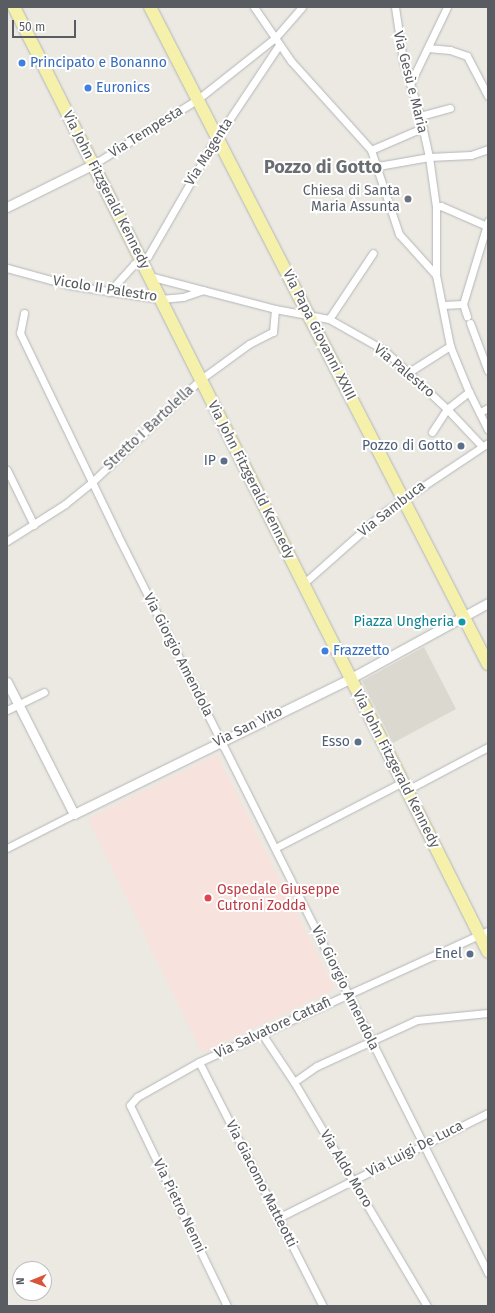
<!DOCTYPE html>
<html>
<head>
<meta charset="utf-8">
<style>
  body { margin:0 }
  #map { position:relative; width:495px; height:1313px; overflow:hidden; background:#ebe9e1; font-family:"Fira Sans",sans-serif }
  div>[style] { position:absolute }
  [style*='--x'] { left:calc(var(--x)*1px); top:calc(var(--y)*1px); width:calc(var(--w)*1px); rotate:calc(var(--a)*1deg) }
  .education>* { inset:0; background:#dad8cf }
  .medical>* { inset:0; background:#f7e2dd }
  .roads { filter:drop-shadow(0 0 1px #b3b6ba) drop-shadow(0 0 1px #b3b6ba) }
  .minor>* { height:7px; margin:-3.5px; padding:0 3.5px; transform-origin:3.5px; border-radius:3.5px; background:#fff }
  .tertiary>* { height:9px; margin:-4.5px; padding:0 4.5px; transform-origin:4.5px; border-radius:4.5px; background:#fff }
  .primary>* { height:12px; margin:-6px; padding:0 6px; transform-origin:6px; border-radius:6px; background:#f6f1aa }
  .dots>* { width:11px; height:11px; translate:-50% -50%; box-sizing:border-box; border:2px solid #fff; border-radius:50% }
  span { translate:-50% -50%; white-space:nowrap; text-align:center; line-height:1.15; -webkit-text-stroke:4px #fff; paint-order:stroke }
  .shop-label { font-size:14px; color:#366cbe }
  .left { translate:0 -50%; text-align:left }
  .street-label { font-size:14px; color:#595c60 }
  .worship-label { font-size:14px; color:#5b616d }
  .right { translate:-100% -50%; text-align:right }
  .service-label { font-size:14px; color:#4e5e75 }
  .culture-label { font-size:14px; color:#0d838f }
  .health-label { font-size:14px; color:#be3a42 }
  .district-label { font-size:18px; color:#6a6d72; font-weight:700 }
  .frame { position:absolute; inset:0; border:8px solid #595c60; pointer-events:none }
  .north { position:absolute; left:12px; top:1261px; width:40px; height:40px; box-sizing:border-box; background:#fff; border:1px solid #bdbebf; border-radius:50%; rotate:269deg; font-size:11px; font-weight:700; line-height:16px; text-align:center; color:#595c60 }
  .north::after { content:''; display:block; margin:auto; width:14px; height:18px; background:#d6553b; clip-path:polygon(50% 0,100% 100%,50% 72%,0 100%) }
  .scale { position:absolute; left:12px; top:20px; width:64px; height:18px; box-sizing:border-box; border:2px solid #595c60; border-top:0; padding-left:5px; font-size:12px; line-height:14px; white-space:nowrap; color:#595c60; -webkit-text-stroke:3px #fff; paint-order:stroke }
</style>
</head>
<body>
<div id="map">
  <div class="education">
    <i style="clip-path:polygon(424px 647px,456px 709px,393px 743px,362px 681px)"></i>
  </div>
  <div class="medical">
    <i style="clip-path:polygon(217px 755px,335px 989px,202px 1053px,88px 819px)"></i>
  </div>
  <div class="roads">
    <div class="minor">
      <i style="--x:254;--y:7;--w:65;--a:55.6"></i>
      <i style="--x:291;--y:61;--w:120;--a:48"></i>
      <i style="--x:371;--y:150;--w:89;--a:71.6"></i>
      <i style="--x:399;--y:234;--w:55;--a:47.9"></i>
      <i style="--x:395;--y:7;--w:54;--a:81.4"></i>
      <i style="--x:403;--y:60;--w:59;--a:73.1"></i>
      <i style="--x:420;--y:116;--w:42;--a:77.6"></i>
      <i style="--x:429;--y:157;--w:42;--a:-2.7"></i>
      <i style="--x:471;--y:155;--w:18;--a:-19"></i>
      <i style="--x:428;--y:48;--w:22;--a:5"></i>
      <i style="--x:450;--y:50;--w:18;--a:19"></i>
      <i style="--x:467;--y:56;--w:45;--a:62.3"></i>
      <i style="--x:410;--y:84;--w:85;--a:-64.3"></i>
      <i style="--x:420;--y:116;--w:31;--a:-15"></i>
      <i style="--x:371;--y:150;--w:56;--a:-23.3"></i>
      <i style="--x:94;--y:164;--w:123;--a:-32"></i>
      <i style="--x:198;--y:99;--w:98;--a:-38.4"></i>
      <i style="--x:275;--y:38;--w:41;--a:-48.9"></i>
      <i style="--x:378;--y:166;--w:52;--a:-10"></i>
      <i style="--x:429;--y:157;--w:50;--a:82"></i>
      <i style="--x:436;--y:207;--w:68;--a:90"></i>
      <i style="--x:436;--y:275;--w:72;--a:78.8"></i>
      <i style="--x:450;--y:346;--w:50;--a:67.6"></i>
      <i style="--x:469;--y:392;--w:42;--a:63.4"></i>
      <i style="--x:436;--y:207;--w:5;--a:-11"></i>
      <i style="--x:441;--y:206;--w:50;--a:23.5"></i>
      <i style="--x:7;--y:268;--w:64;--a:15.3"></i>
      <i style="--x:69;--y:285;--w:92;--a:8.7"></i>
      <i style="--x:160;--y:299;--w:23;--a:-5"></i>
      <i style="--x:183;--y:297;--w:21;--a:-19"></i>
      <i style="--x:149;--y:276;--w:130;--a:14.7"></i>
      <i style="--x:275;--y:309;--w:55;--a:10.5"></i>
      <i style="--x:329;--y:319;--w:63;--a:29.4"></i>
      <i style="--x:384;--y:350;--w:86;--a:43.1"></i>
      <i style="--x:447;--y:409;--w:51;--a:46.6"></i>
      <i style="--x:109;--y:292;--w:38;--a:-48"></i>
      <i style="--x:134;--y:264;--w:16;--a:-30"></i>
      <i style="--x:148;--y:256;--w:126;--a:-60"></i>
      <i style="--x:211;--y:147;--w:123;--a:-56.3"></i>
      <i style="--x:463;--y:304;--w:13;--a:72"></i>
      <i style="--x:443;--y:305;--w:20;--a:-3"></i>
      <i style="--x:463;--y:304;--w:87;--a:-73.2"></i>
      <i style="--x:24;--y:313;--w:20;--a:101"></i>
      <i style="--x:20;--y:333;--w:223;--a:64.2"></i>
      <i style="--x:117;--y:534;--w:827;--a:63.34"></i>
      <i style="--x:329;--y:319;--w:79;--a:-56.3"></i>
      <i style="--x:470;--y:323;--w:51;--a:69.4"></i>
      <i style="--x:409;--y:372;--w:49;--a:-32.4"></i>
      <i style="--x:480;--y:412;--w:9;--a:-27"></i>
      <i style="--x:432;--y:432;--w:27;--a:-57"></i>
      <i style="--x:447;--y:409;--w:28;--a:-38"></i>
      <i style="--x:7;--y:470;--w:61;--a:63.9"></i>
      <i style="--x:7;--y:541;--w:69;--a:-32.5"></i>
      <i style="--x:65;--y:504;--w:35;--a:-39"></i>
      <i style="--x:92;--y:482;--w:150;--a:-43.4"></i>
      <i style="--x:201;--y:379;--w:59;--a:-36.1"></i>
      <i style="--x:249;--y:344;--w:27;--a:-27"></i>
      <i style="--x:273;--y:332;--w:23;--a:-85"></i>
      <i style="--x:303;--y:584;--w:107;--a:-41.6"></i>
      <i style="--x:383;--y:513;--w:126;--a:-33.7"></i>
      <i style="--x:7;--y:710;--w:41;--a:-25.9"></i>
      <i style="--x:407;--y:790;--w:92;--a:-28"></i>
      <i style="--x:7;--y:848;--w:75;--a:-26.9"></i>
      <i style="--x:275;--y:848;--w:144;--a:-27.3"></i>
      <i style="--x:262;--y:1034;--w:58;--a:56.3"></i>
      <i style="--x:294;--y:1082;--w:261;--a:59.3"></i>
      <i style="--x:199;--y:1062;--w:274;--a:63.1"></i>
      <i style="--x:294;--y:1082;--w:28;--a:-35"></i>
      <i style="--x:317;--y:1066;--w:110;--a:-24.7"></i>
      <i style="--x:417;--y:1020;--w:71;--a:-5.6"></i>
      <i style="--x:278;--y:1218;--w:235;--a:-26.6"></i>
      <i style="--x:227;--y:1306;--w:223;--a:-115.8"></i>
      <i style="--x:130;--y:1105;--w:11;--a:-49"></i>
      <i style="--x:137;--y:1097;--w:71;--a:-29.4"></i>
      <i style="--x:199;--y:1062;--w:317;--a:-24.4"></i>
    </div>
    <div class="tertiary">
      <i style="--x:7;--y:207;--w:97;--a:-26.3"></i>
      <i style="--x:7;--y:682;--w:148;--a:63.1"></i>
      <i style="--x:74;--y:814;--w:309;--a:-26.1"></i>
      <i style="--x:351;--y:678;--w:156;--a:-28.7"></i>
    </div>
    <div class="primary">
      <i style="--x:14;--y:7;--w:1057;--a:63.36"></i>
      <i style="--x:150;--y:7;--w:739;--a:62.78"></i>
    </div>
  </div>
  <div class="dots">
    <i style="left:22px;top:63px;background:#3f7fe0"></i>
    <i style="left:88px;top:88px;background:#3f7fe0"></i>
    <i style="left:408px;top:199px;background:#6b7280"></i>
    <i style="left:461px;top:446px;background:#5c6f8a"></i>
    <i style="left:224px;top:461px;background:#5c6f8a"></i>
    <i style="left:462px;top:622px;background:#0f9aa8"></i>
    <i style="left:325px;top:651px;background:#3f7fe0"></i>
    <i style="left:358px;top:742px;background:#5c6f8a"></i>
    <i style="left:208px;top:898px;background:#e0444e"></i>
    <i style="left:470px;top:954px;background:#5c6f8a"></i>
  </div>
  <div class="shop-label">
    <span class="left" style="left:30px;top:63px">Principato e Bonanno</span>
    <span class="left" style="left:96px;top:88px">Euronics</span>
    <span class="left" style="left:333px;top:651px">Frazzetto</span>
  </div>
  <div class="street-label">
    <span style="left:410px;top:82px;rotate:76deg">Via Gesù e Maria</span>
    <span style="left:146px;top:132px;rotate:-32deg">Via Tempesta</span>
    <span style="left:209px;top:152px;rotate:-58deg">Via Magenta</span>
    <span style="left:106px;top:190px;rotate:63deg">Via John Fitzgerald Kennedy</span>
    <span style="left:105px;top:289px;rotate:9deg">Vicolo II Palestro</span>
    <span style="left:319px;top:335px;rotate:63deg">Via Papa Giovanni XXIII</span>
    <span style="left:404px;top:371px;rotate:40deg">Via Palestro</span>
    <span style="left:149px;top:428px;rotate:-43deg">Stretto I Bartolella</span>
    <span style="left:251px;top:480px;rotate:63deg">Via John Fitzgerald Kennedy</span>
    <span style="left:392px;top:509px;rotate:-38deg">Via Sambuca</span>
    <span style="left:178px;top:655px;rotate:63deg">Via Giorgio Amendola</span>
    <span style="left:248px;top:727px;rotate:-26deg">Via San Vito</span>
    <span style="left:396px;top:769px;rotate:63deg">Via John Fitzgerald Kennedy</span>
    <span style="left:345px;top:988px;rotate:64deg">Via Giorgio Amendola</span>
    <span style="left:273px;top:1028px;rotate:-25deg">Via Salvatore Cattafi</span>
    <span style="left:415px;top:1149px;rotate:-27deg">Via Luigi De Luca</span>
    <span style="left:346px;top:1169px;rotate:59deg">Via Aldo Moro</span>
    <span style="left:261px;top:1184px;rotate:63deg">Via Giacomo Matteotti</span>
    <span style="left:179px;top:1206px;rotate:64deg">Via Pietro Nenni</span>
  </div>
  <div class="worship-label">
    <span class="right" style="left:400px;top:199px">Chiesa di Santa<br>Maria Assunta</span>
  </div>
  <div class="service-label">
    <span class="right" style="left:453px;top:446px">Pozzo di Gotto</span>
    <span class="right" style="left:216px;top:461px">IP</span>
    <span class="right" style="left:350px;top:742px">Esso</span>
    <span class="right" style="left:462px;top:954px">Enel</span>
  </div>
  <div class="culture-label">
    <span class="right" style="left:454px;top:622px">Piazza Ungheria</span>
  </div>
  <div class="health-label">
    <span class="left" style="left:217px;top:898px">Ospedale Giuseppe<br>Cutroni Zodda</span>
  </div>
  <div class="district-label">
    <span style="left:323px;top:167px">Pozzo di Gotto</span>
  </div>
  <div class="frame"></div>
  <div class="north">N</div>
  <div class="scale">50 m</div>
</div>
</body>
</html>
